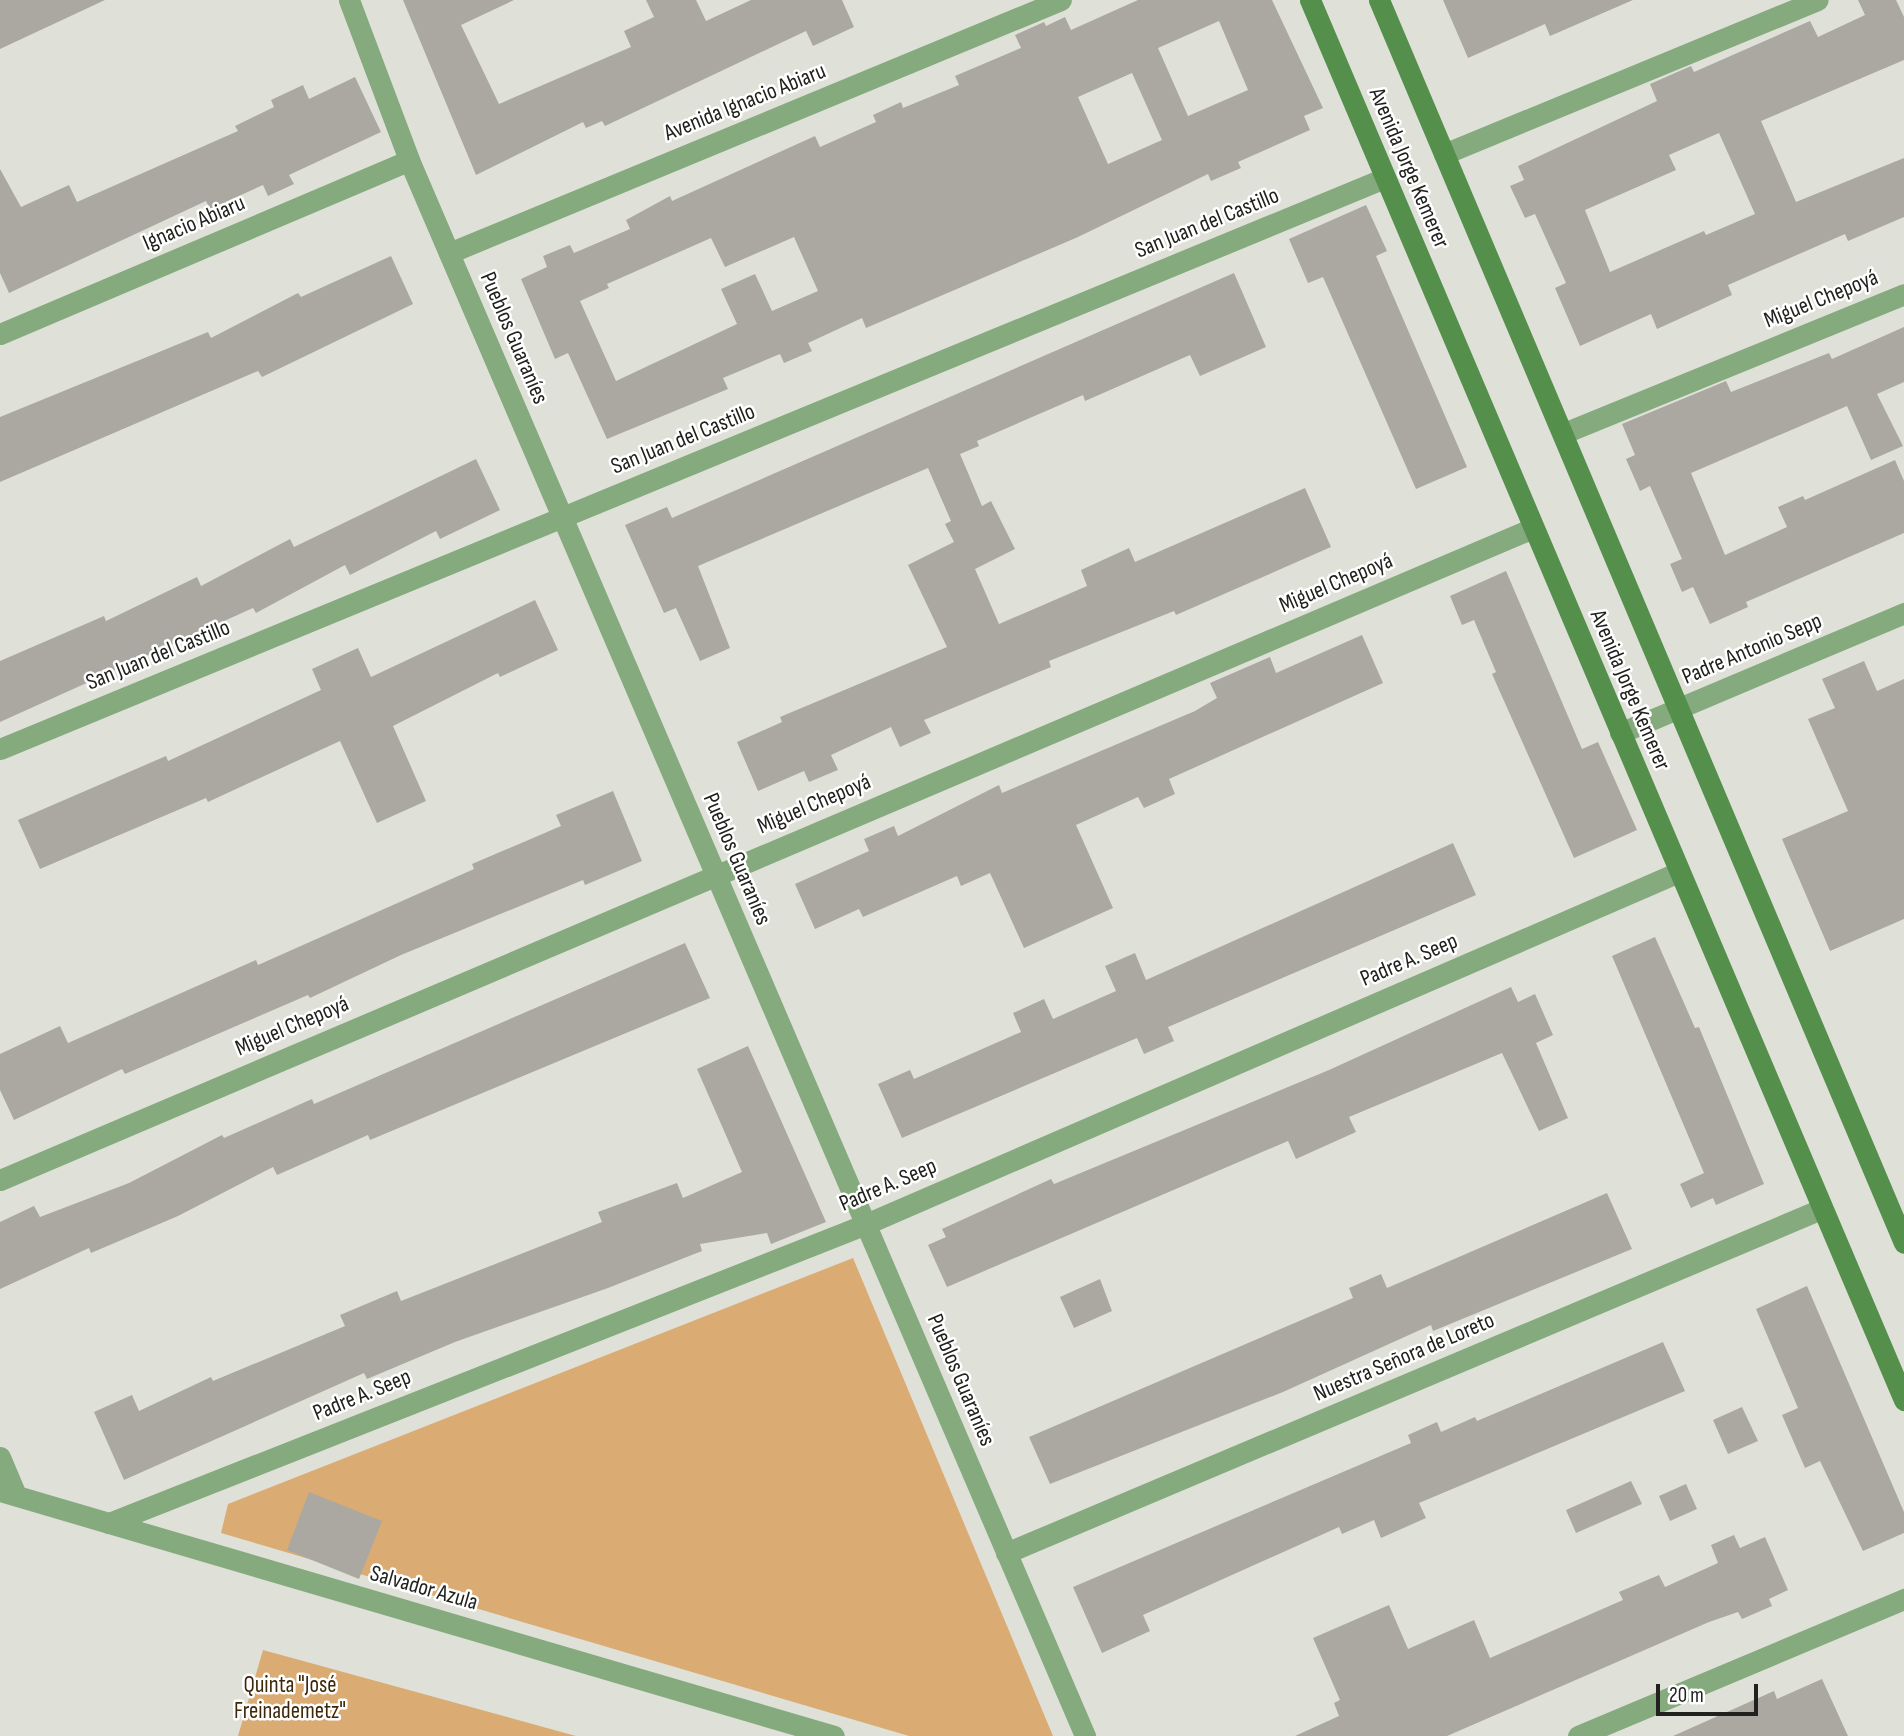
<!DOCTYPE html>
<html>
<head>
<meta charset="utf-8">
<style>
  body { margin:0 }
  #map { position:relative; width:1904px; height:1736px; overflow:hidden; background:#dfe1d8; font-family:"Sofia Sans Condensed",sans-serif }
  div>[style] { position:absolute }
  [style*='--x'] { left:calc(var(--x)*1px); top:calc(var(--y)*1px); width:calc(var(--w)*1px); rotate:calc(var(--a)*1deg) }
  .green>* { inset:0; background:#dbab74 }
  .building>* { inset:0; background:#aba8a1 }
  .minor>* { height:21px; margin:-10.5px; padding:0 10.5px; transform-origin:10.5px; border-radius:10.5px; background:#84aa7e }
  .secondary>* { height:21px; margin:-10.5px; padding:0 10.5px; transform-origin:10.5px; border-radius:10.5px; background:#558f4c }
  span { translate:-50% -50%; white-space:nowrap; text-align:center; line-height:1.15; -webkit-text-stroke:5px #fff; paint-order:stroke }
  .street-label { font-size:23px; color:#21211e }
  .park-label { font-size:23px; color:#3e2708 }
  .scale { position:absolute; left:1656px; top:1684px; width:102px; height:32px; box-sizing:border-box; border:4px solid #21211e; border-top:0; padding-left:9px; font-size:21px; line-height:24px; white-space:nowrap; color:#21211e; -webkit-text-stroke:5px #fff; paint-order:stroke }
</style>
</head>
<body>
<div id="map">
  <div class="green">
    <i style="clip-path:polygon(853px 1258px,1053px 1736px,909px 1736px,221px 1533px,228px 1504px)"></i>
    <i style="clip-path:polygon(263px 1650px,576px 1736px,238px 1736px)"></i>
  </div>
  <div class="building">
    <i style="clip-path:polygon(0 0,105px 0,0 49px)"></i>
    <i style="clip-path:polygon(403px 0,514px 0,461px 25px,499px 104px,631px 47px,624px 31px,654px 17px,646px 0,696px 0,706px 21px,751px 0,842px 0,854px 27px,813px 46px,806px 31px,605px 126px,602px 121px,586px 128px,583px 122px,476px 175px)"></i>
    <i style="clip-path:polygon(evenodd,1138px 0,1272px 0,1323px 108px,1304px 116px,1310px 130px,1238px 162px,1241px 168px,1211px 181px,1208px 174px,1078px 237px,866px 328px,862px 318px,808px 343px,812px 351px,784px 363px,780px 354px,723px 378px,728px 389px,607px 439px,568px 353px,555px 359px,521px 279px,547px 267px,543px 256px,570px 245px,574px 253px,630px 229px,626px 220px,670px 196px,672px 201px,815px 136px,820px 147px,876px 122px,873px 115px,901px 102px,903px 108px,959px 85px,955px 76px,1021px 48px,1015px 35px,1044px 22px,1046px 26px,1065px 17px,1071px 30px,1138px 0,1219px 21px,1248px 90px,1188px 116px,1158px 48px,1219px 21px,1138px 0,1132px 73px,1162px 140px,1108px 164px,1078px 97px,1132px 73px,1138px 0,794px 237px,818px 291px,772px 311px,755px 274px,721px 289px,737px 324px,616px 381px,580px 301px,609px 288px,607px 284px,711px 238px,725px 267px,794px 237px)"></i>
    <i style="clip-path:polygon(1443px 0,1633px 0,1550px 36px,1545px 24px,1468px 58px)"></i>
    <i style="clip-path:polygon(evenodd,1858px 0,1896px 0,1904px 17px,1904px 60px,1761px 121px,1796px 202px,1904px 158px,1904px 217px,1848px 241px,1845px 234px,1728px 285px,1732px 295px,1657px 329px,1651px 314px,1580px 346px,1555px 288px,1566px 283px,1535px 214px,1525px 218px,1510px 186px,1524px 180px,1518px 166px,1657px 101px,1650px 84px,1691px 66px,1694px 72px,1810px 21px,1818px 37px,1865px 15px,1858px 0,1719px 133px,1755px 214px,1706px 235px,1704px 231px,1610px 272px,1585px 210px,1676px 170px,1669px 155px,1719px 133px)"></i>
    <i style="clip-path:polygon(355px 77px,381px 132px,289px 175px,294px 184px,268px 196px,263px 185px,210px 209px,206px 201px,9px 293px,0 273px,0 169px,21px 207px,69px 185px,77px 202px,238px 131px,235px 126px,274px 107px,271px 100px,303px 85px,309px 99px)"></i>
    <i style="clip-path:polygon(1366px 205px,1387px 251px,1376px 256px,1467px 467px,1416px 489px,1323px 277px,1308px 283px,1289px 239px)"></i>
    <i style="clip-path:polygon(391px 256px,413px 304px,262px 377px,258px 371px,0 482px,0 417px,208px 332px,211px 338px,298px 293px,301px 297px)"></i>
    <i style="clip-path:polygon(1234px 273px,1266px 347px,1200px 376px,1190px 355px,1085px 401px,1083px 395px,977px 441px,979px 446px,960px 454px,982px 506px,991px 501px,1015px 549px,975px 569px,999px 624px,1087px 586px,1081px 570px,1129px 548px,1135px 562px,1305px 488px,1331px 547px,1176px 615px,1174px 611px,1049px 661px,1051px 667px,924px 720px,931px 733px,900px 747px,891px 727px,831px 755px,838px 770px,809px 782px,804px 771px,758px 791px,737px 742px,782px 722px,780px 717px,947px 647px,908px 565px,954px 542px,945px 524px,951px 521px,928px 468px,698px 566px,730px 648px,700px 661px,676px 608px,664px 613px,625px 525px,667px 507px,672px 518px)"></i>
    <i style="clip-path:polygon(1904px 327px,1904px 382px,1877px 394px,1903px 446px,1871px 460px,1847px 406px,1691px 473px,1725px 555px,1787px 527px,1778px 507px,1803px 496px,1805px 500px,1895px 460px,1904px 481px,1904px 533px,1746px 602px,1748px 607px,1710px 624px,1693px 587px,1682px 592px,1670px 564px,1682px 559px,1650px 486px,1640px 491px,1626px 459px,1635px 455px,1622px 424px,1726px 381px,1731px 392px,1829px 353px,1832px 359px)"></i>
    <i style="clip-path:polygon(476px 459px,500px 510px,440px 539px,436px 531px,350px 575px,345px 565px,256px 613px,253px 608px,0 722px,0 661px,104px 616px,106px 621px,197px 577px,201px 586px,290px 539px,294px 547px)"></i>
    <i style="clip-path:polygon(1506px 571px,1582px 749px,1598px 742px,1637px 830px,1574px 858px,1492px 674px,1496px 672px,1474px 620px,1462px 625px,1450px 596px)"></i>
    <i style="clip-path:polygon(535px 600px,558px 650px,500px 677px,498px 673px,393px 726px,426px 801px,377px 823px,340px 741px,208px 802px,206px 798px,40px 869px,18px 820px,166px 756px,168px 761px,321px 690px,312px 669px,358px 648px,371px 677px)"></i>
    <i style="clip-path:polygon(1362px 635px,1383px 683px,1169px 779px,1175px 794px,1144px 808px,1138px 797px,1076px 825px,1113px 908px,1024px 948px,990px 873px,961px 886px,957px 876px,863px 917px,859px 909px,815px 929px,795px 884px,869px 851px,864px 839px,894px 826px,898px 836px,999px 785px,1002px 793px,1195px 711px,1217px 698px,1210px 683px,1270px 657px,1276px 673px)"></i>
    <i style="clip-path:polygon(1864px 661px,1877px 691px,1904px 679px,1904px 919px,1830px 951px,1782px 839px,1848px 811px,1808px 719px,1835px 708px,1822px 679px)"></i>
    <i style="clip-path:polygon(613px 791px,642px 861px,585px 885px,583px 880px,401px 955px,310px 998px,308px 995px,125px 1074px,122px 1069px,14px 1120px,0 1090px,0 1054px,60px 1026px,68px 1043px,256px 960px,258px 965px,474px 869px,472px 864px,561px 826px,556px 815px)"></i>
    <i style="clip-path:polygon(1453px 843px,1476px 895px,1168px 1027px,1174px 1041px,1144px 1054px,1137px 1038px,902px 1138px,878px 1084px,910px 1070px,914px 1079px,1021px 1032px,1013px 1013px,1044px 999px,1053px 1019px,1116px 991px,1105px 966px,1135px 953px,1146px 980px)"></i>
    <i style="clip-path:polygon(1655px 937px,1695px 1028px,1699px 1027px,1764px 1184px,1716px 1205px,1713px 1198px,1691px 1208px,1680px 1184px,1704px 1173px,1612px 956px)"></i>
    <i style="clip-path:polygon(685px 943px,710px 998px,370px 1140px,368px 1135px,277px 1175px,273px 1167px,178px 1216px,91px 1253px,89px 1248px,0 1289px,0 1222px,34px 1206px,40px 1217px,129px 1183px,222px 1135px,224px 1138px,312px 1099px,314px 1104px)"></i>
    <i style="clip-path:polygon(1511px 987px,1518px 1002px,1535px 994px,1553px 1035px,1536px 1043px,1568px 1118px,1539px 1131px,1502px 1053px,1349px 1117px,1356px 1132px,1296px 1159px,1288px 1141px,947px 1287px,928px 1245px,946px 1237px,942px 1229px,1051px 1179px,1054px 1184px,1329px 1070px)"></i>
    <i style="clip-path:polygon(748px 1046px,826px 1222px,771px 1244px,767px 1233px,700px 1244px,702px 1251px,608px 1288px,455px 1342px,367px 1379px,364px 1373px,124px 1480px,94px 1412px,132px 1395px,139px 1411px,211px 1377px,213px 1381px,345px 1326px,340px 1315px,397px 1291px,401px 1301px,602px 1222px,598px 1212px,677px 1183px,683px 1198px,742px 1172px,697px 1069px)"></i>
    <i style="clip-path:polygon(1607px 1193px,1632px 1249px,1433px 1331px,1431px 1325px,1283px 1392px,1050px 1484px,1029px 1437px,1353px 1298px,1349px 1288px,1381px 1274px,1387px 1288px)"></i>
    <i style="clip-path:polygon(1100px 1279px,1112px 1311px,1074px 1328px,1060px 1297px)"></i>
    <i style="clip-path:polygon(1807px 1286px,1904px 1512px,1904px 1533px,1863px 1551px,1820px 1461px,1805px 1468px,1782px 1415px,1798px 1408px,1756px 1309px)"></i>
    <i style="clip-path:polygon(1663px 1342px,1685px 1391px,1419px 1503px,1426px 1518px,1381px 1538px,1374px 1520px,1342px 1534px,1339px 1527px,1143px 1615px,1150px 1631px,1102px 1653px,1073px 1587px,1411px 1443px,1408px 1435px,1437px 1422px,1441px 1432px,1475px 1417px,1477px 1421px)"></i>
    <i style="clip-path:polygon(1742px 1407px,1758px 1441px,1728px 1454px,1713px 1420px)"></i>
    <i style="clip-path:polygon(1631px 1481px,1642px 1504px,1576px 1533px,1566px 1510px)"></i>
    <i style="clip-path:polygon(1686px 1484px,1697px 1509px,1670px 1521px,1659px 1496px)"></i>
    <i style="clip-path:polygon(309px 1492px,382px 1521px,359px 1579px,287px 1550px)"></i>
    <i style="clip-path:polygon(1734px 1535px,1740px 1548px,1765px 1537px,1788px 1590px,1769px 1599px,1772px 1606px,1742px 1619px,1738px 1612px,1709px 1622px,1447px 1736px,1295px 1736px,1339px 1716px,1334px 1703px,1340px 1700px,1313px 1638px,1389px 1605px,1408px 1649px,1474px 1620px,1490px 1658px,1623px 1600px,1619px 1592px,1659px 1575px,1665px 1587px,1718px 1563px,1711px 1545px)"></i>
    <i style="clip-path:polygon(1822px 1679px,1848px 1736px,1673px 1736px,1774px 1691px,1777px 1699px)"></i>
  </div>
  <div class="minor">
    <i style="--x:349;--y:0;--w:171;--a:69.4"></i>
    <i style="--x:409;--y:160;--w:1715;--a:66.78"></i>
    <i style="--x:1444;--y:154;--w:404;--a:-22.4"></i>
    <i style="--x:449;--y:253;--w:662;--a:-22.46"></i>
    <i style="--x:0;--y:334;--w:444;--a:-23"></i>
    <i style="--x:1564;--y:433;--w:367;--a:-22.2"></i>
    <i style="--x:1620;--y:733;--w:308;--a:-22.9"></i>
    <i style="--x:0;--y:749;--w:1498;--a:-22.41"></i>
    <i style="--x:0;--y:1180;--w:1666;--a:-23.04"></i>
    <i style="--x:0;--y:1457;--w:41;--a:67.2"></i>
    <i style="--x:0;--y:1491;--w:869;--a:16.37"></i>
    <i style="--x:109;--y:1523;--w:814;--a:-21.55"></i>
    <i style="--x:866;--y:1224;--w:886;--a:-23.41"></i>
    <i style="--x:1006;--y:1553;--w:885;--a:-22.88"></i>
    <i style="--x:1578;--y:1736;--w:354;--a:-22.8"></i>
  </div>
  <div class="secondary">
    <i style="--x:1310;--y:0;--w:1521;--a:67.01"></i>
    <i style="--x:1379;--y:0;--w:1349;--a:67.1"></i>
  </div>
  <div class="street-label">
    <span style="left:745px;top:102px;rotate:-22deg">Avenida Ignacio Abiaru</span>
    <span style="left:1409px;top:168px;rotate:67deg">Avenida Jorge Kemerer</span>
    <span style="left:194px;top:223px;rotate:-23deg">Ignacio Abiaru</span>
    <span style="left:1207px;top:223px;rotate:-22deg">San Juan del Castillo</span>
    <span style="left:1821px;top:299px;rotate:-22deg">Miguel Chepoyá</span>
    <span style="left:514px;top:338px;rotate:67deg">Pueblos Guaraníes</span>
    <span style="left:683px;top:439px;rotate:-22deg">San Juan del Castillo</span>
    <span style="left:1336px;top:583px;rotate:-23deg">Miguel Chepoyá</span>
    <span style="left:1752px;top:649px;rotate:-23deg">Padre Antonio Sepp</span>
    <span style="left:158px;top:655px;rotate:-22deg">San Juan del Castillo</span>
    <span style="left:1630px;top:690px;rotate:67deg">Avenida Jorge Kemerer</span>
    <span style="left:814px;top:804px;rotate:-23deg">Miguel Chepoyá</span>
    <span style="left:737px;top:859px;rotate:67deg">Pueblos Guaraníes</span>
    <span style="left:1409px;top:960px;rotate:-23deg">Padre A. Seep</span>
    <span style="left:292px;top:1026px;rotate:-23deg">Miguel Chepoyá</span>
    <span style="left:888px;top:1185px;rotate:-23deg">Padre A. Seep</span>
    <span style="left:1404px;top:1357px;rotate:-23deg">Nuestra Señora de Loreto</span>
    <span style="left:961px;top:1380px;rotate:67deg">Pueblos Guaraníes</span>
    <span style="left:362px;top:1395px;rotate:-22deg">Padre A. Seep</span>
    <span style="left:424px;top:1588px;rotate:16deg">Salvador Azula</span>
  </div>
  <div class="park-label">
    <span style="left:290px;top:1698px">Quinta "José<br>Freinademetz"</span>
  </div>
  <div class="scale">20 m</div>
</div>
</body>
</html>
